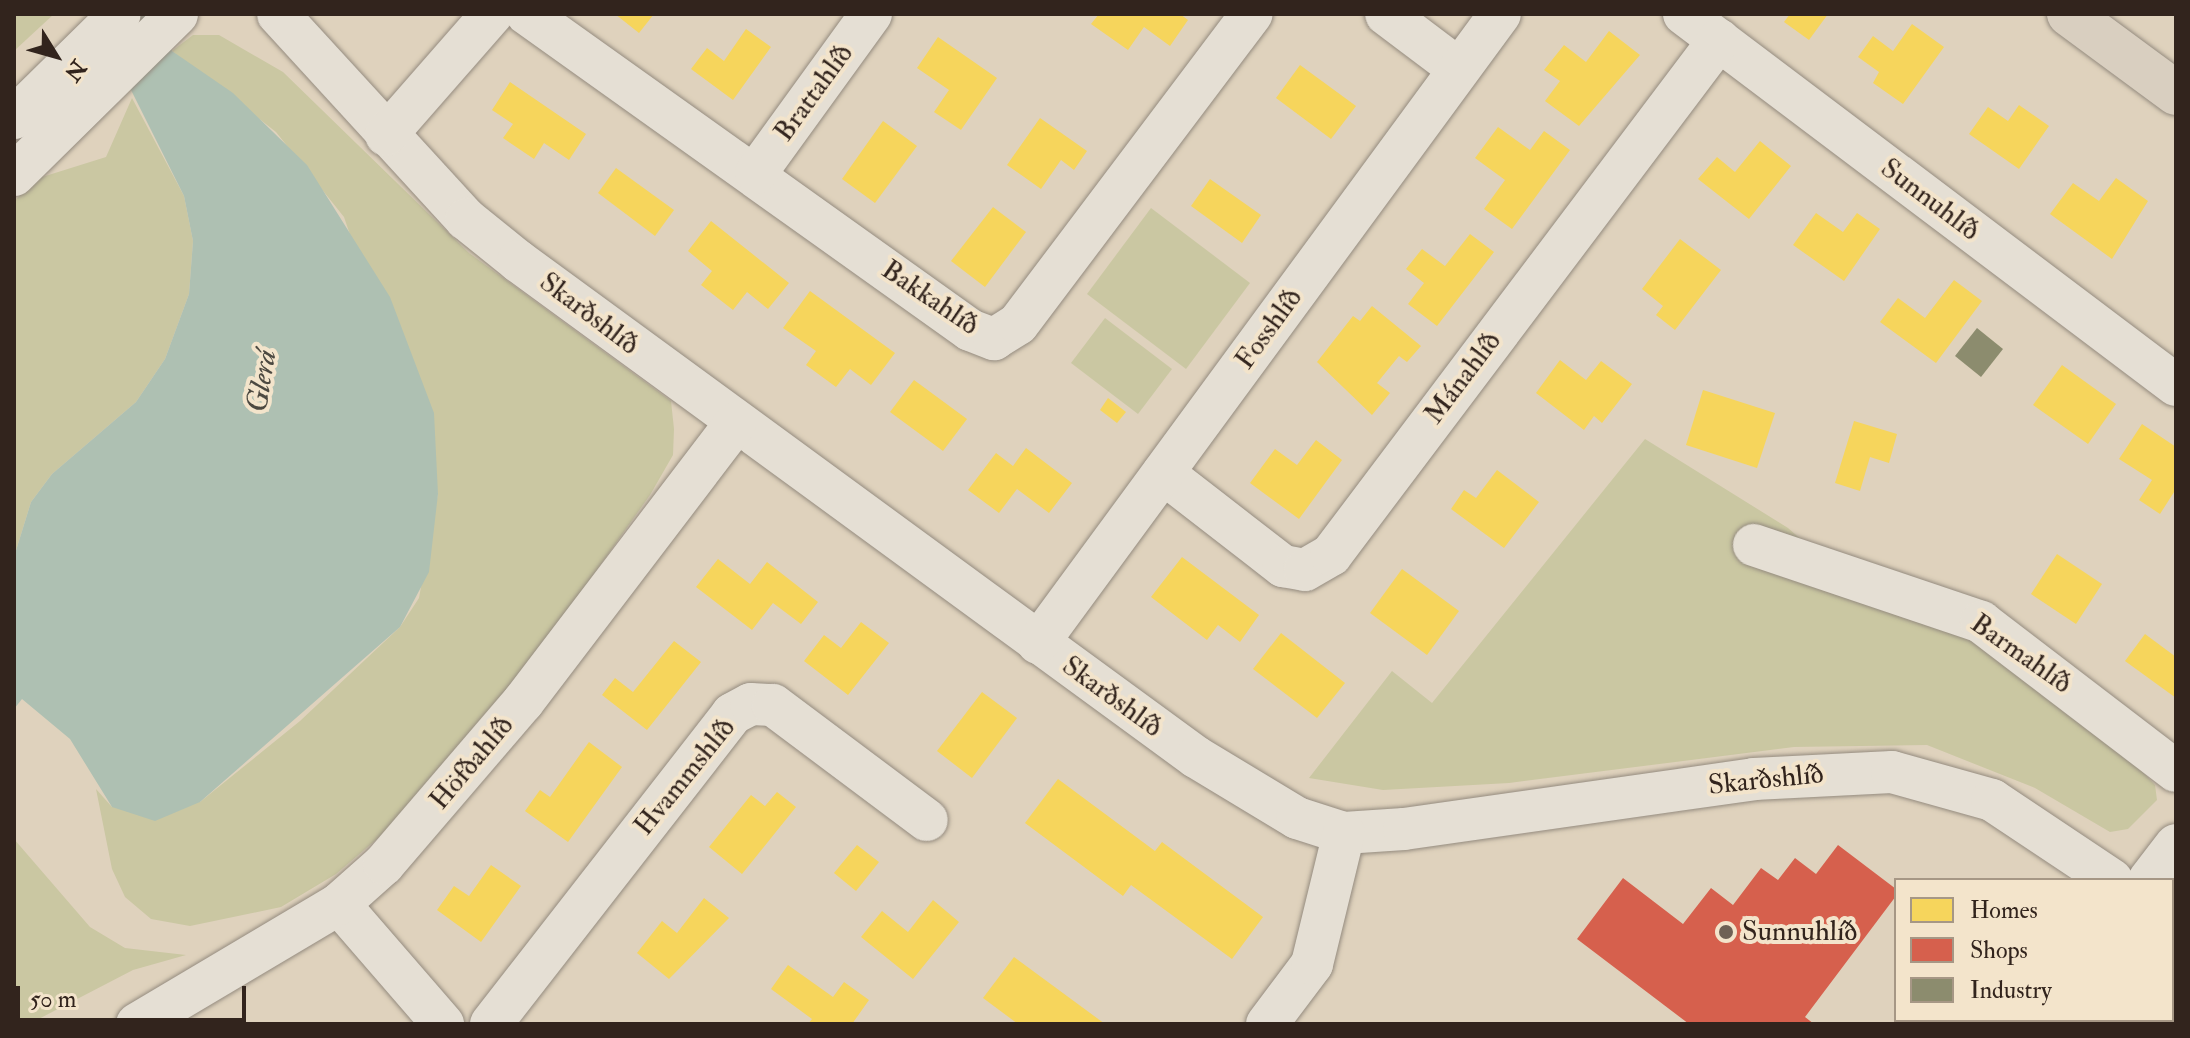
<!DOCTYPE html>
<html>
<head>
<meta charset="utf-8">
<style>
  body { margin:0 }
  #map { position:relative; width:2190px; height:1038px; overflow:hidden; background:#dfd2bd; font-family:"IM FELL Double Pica",serif }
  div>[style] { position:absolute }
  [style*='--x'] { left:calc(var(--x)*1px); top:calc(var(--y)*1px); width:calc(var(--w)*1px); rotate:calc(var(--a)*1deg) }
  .green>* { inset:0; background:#cac7a2 }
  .water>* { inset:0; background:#aec0b2 }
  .homes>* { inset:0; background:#f6d55c }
  .shops>* { inset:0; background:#d6604d }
  .industry>* { inset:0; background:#8c8c6e }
  .roads { filter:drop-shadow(0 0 2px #948b7f) drop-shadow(0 0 2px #948b7f) }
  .minor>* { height:42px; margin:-21px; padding:0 21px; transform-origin:21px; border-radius:21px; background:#e5dfd4 }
  .major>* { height:44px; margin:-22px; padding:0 22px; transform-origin:22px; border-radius:22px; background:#d9cfc0 }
  .dots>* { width:22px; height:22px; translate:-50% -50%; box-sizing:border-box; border:4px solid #f3e4cb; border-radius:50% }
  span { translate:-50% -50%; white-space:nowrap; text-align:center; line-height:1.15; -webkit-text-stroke:8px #f3e4cb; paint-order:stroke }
  .street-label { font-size:28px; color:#32241d }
  .poi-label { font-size:28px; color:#32241d }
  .left { translate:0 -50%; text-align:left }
  .water-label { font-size:30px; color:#4c4941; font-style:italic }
  .frame { position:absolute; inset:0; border:16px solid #32241d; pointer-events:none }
  .legend { position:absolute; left:1894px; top:878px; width:280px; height:144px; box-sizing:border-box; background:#f3e4cb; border:2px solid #a69785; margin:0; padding:10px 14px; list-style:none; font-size:24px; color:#32241d }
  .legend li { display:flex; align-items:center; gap:16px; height:40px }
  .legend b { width:40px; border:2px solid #a69785 }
  .north { position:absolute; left:16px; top:16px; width:80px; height:80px; -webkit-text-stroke:6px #f3e4cb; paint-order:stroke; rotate:127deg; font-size:22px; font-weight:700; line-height:32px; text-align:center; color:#32241d }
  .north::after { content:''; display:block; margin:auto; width:28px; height:36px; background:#32241d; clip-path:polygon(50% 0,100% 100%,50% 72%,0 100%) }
  .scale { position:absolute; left:16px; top:986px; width:230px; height:36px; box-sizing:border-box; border:4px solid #32241d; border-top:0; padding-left:10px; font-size:24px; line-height:28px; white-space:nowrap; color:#32241d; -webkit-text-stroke:6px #f3e4cb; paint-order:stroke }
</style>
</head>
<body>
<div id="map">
  <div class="green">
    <i style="clip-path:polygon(14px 14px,54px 14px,14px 51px)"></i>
    <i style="clip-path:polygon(193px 35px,219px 35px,283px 72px,469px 253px,671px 401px,674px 429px,673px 455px,650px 495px,509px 694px,411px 810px,336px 874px,281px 907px,190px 926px,151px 919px,125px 897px,112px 869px,96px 789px,112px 807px,200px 802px,300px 721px,400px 627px,419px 598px,438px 494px,344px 217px,276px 132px,172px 51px)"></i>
    <i style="clip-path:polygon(132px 98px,184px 196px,193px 241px,189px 294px,165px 359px,136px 402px,52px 474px,31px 502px,14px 557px,14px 201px,39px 178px,106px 157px)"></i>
    <i style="clip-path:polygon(1151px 208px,1250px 283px,1186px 369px,1087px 294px)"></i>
    <i style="clip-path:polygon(1105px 318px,1172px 369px,1138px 414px,1071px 363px)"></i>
    <i style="clip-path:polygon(1645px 439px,1788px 528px,1874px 603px,1963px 632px,2138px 767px,2155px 785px,2157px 800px,2128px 829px,2110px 832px,2035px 788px,1927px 745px,1794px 747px,1509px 783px,1383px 790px,1309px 778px,1392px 671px,1432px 703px)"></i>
    <i style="clip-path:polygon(14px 839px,90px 927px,125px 948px,186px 955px,133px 970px,29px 1024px,14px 1024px)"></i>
  </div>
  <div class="water">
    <i style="clip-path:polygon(93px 14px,155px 14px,172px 51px,233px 93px,307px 165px,390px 297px,434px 413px,438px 494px,429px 572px,400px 627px,200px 802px,155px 821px,112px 807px,70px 739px,22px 699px,14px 709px,14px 557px,31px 502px,52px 474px,136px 402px,165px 359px,189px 294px,193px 241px,184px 196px)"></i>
  </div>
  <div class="homes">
    <i style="clip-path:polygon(615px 14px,654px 14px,639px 33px)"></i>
    <i style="clip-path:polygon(1099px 14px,1180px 14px,1188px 20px,1170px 46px,1144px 27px,1128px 50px,1091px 24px)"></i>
    <i style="clip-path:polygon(1790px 14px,1828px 14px,1809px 40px,1784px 22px)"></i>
    <i style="clip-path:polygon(1912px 24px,1944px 47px,1903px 104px,1873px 83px,1879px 72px,1858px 57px,1873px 36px,1893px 51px)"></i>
    <i style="clip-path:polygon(746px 29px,771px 47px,733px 100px,691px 69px,707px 48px,724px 61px)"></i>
    <i style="clip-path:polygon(1609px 31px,1640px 55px,1579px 126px,1545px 101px,1560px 81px,1544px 70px,1564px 45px,1586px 62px)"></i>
    <i style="clip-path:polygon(938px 37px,997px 78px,961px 130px,934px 112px,949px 90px,917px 68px)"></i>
    <i style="clip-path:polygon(1300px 65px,1356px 106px,1331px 139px,1276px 98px)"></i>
    <i style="clip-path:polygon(510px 82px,586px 134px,569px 160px,544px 143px,534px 159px,503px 138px,513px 124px,492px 110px)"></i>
    <i style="clip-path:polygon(2019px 105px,2049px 126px,2019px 169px,1969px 134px,1988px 107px,2008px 121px)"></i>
    <i style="clip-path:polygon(1040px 118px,1087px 151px,1074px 170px,1061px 160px,1041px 189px,1007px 165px)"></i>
    <i style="clip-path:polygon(883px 121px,917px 146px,875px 203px,842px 179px)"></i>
    <i style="clip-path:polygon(1498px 127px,1530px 150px,1544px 131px,1570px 150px,1512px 229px,1484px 209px,1505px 180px,1475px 158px)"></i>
    <i style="clip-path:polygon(1760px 141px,1791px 166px,1749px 219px,1698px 179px,1717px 157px,1735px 172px)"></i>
    <i style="clip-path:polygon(616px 168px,674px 210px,655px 236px,598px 193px)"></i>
    <i style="clip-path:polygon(2116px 178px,2148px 201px,2112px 259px,2050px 214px,2073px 183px,2099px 201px)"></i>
    <i style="clip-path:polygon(1210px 179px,1261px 215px,1242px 243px,1191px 206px)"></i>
    <i style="clip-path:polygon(993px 207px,1026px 232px,985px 287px,951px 261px)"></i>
    <i style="clip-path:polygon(1816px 213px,1843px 232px,1857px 213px,1880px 229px,1844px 281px,1793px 245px)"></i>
    <i style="clip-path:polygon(711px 221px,789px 283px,768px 309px,747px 292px,733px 310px,701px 285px,712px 271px,688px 251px)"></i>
    <i style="clip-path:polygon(1470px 234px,1494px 252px,1437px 326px,1408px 304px,1424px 283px,1406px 269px,1422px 249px,1445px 266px)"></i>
    <i style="clip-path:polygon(1680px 239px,1721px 270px,1675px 330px,1656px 315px,1663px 306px,1642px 289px)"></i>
    <i style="clip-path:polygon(1954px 280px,1982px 301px,1936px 363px,1880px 322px,1898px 298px,1925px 318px)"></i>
    <i style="clip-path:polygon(810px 291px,895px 353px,871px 385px,850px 369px,836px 387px,806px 365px,816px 351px,783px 328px)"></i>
    <i style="clip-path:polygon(1372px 306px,1421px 346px,1407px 362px,1399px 356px,1377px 383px,1390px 393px,1372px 415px,1317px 362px,1353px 316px,1360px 321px)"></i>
    <i style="clip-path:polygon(1560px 360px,1586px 380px,1601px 361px,1632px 384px,1602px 423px,1594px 416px,1584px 430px,1536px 393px)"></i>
    <i style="clip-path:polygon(2062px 365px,2116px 404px,2088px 444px,2033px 405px)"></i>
    <i style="clip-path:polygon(914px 380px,967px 419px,943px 451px,890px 412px)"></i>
    <i style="clip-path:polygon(1703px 390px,1775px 413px,1757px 468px,1686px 445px)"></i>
    <i style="clip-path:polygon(1108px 398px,1126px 412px,1117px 423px,1100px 410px)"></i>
    <i style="clip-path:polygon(1854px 421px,1897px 434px,1889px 463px,1870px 457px,1860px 491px,1835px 483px)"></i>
    <i style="clip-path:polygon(2142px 424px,2176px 447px,2176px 489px,2160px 514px,2139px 500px,2152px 480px,2119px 459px)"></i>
    <i style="clip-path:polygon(1316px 440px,1342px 460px,1299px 519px,1250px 483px,1275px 449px,1297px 465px)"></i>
    <i style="clip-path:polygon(1026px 448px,1072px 483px,1049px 513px,1017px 489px,999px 513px,968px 490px,996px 453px,1013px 466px)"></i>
    <i style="clip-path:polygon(1497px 470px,1539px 502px,1504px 548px,1451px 509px,1464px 490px,1476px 498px)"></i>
    <i style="clip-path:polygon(2057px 554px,2102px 584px,2076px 624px,2031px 594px)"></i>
    <i style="clip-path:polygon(1182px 557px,1259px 615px,1240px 642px,1218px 625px,1207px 640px,1151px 597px)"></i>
    <i style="clip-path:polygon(718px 559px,750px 584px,767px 562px,818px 602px,801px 624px,773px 603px,752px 630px,696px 587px)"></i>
    <i style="clip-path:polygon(1402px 569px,1459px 611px,1427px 655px,1370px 613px)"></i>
    <i style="clip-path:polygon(861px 622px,889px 643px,848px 695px,804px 661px,824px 635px,841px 648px)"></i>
    <i style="clip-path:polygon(1281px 633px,1345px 683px,1317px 718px,1253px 669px)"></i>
    <i style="clip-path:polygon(2145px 634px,2176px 657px,2176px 698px,2125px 661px)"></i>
    <i style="clip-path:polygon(674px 641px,701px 662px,647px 730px,602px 695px,615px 678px,633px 692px)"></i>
    <i style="clip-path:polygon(982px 692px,1017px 718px,972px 778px,937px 751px)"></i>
    <i style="clip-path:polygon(589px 742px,622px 767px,568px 842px,525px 811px,540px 790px,550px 797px)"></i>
    <i style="clip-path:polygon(1058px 779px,1155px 851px,1162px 842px,1263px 917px,1232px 959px,1131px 885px,1123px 896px,1025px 823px)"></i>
    <i style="clip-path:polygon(777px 792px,796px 807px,742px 874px,709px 847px,751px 795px,765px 806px)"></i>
    <i style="clip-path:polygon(857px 845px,879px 862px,856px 891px,834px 873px)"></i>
    <i style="clip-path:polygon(491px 865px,521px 886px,481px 942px,437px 910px,454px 886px,469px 896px)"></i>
    <i style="clip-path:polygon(704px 898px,729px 918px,669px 979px,637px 953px,662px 921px,677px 933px)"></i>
    <i style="clip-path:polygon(933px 900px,959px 922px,913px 979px,861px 937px,882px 911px,908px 932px)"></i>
    <i style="clip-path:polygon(1014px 957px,1105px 1024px,1018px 1024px,983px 998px)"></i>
    <i style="clip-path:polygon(788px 965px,833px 997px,844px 982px,869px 1000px,852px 1024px,808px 1024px,812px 1019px,771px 989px)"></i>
  </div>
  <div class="shops">
    <i style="clip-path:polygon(1838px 845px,1896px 889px,1896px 896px,1805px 1017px,1814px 1024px,1689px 1024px,1577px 939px,1623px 878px,1683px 924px,1711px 888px,1733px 905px,1761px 868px,1778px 880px,1795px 858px,1816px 874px)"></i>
  </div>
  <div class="industry">
    <i style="clip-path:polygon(1977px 328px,2003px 349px,1981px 377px,1955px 356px)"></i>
  </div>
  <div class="roads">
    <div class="minor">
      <i style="--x:278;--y:14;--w:278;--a:47.5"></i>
      <i style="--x:466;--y:219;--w:67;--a:38.9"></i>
      <i style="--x:518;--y:261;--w:840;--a:36.19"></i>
      <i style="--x:1196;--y:757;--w:118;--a:31.1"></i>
      <i style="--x:1297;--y:818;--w:49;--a:17.7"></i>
      <i style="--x:1344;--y:833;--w:60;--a:-3.8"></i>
      <i style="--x:1404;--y:829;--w:354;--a:-8.1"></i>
      <i style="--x:1754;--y:779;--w:138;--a:-2.9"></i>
      <i style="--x:1892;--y:772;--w:104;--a:15.6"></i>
      <i style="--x:1992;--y:800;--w:144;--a:33.7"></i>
      <i style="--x:527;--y:14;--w:544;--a:35.5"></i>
      <i style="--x:970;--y:330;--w:26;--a:21"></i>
      <i style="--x:994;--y:339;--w:28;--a:-32"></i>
      <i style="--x:1018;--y:324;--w:388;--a:-53"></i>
      <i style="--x:1386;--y:14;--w:91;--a:37"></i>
      <i style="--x:1684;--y:14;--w:616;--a:37.02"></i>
      <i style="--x:14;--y:118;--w:148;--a:-44.5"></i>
      <i style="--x:386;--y:135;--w:161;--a:-48.8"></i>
      <i style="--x:756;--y:173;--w:196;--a:-54.1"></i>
      <i style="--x:14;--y:175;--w:229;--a:-44.6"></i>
      <i style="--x:1163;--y:473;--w:152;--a:37.8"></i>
      <i style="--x:1283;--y:566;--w:22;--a:10"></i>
      <i style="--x:1305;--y:570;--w:30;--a:-30"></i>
      <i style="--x:1331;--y:555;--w:645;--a:-53.01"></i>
      <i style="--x:1754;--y:545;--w:240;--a:18.7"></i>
      <i style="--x:1981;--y:622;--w:245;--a:37.4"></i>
      <i style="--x:1038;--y:643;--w:780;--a:-53.7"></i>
      <i style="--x:2149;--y:880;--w:44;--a:-52.4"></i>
      <i style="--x:339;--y:904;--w:159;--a:49.1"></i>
      <i style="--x:2172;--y:927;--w:5;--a:37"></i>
      <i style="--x:137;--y:1024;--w:235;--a:-30.7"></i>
      <i style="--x:339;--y:904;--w:60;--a:-41.6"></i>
      <i style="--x:384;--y:864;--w:213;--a:-49.4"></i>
      <i style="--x:523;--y:702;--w:350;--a:-52.7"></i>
      <i style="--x:491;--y:1024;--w:393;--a:-52.1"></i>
      <i style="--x:732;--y:714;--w:21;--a:-28"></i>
      <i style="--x:751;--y:704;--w:22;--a:3"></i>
      <i style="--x:773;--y:705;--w:192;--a:36.8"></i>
      <i style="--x:1267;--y:1024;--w:75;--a:-53.1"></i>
      <i style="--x:1312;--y:964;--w:135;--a:-76.3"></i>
      <i style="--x:2041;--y:1024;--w:5;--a:-53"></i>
    </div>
    <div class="major">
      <i style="--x:2069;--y:14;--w:133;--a:36.4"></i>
    </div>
  </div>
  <div class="dots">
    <i style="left:1726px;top:932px;background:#6f6155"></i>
  </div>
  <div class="street-label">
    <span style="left:814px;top:93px;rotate:-54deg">Brattahlíð</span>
    <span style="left:1930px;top:200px;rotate:37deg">Sunnuhlíð</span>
    <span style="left:930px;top:298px;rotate:34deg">Bakkahlíð</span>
    <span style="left:589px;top:314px;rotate:37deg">Skarðshlíð</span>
    <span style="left:1269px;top:329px;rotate:-54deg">Fosshlíð</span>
    <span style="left:1463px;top:378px;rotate:-53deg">Mánahlíð</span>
    <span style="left:2021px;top:654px;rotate:35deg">Barmahlíð</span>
    <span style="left:1112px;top:697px;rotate:36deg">Skarðshlíð</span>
    <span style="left:472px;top:763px;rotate:-50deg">Höfðahlíð</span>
    <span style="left:685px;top:777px;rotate:-51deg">Hvammshlíð</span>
    <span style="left:1766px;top:780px;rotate:-6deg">Skarðshlíð</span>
  </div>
  <div class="poi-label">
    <span class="left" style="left:1742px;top:932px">Sunnuhlíð</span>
  </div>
  <div class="water-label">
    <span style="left:262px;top:381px;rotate:-81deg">Glerá</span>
  </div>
  <div class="frame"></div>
  <ul class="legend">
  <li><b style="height:22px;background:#f6d55c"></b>Homes</li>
  <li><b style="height:22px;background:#d6604d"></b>Shops</li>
  <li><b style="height:22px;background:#8c8c6e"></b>Industry</li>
  </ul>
  <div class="north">N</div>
  <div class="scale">50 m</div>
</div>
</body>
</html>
